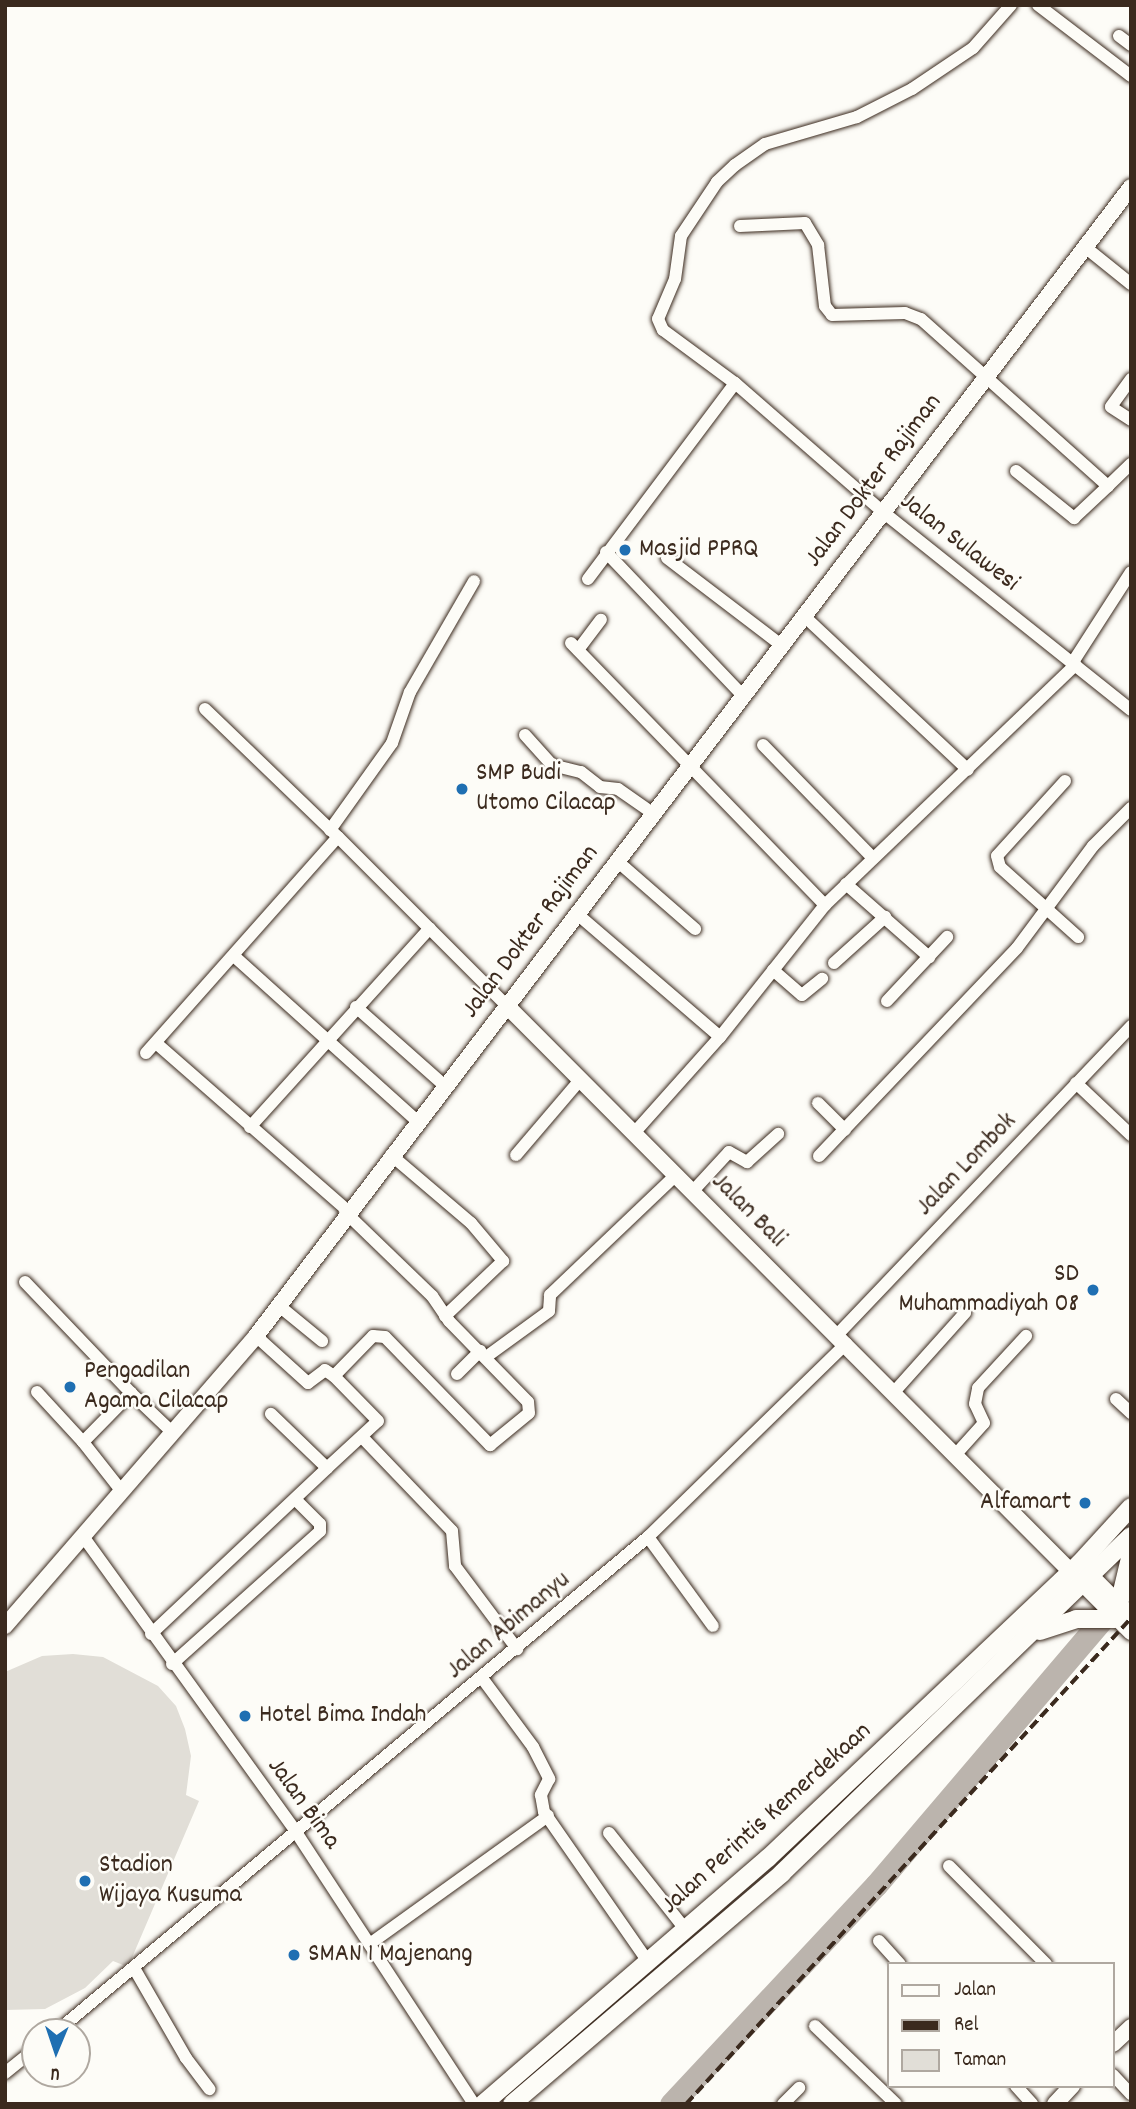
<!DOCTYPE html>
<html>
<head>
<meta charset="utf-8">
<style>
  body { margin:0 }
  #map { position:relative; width:1136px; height:2109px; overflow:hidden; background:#fdfcf7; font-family:Dekko,sans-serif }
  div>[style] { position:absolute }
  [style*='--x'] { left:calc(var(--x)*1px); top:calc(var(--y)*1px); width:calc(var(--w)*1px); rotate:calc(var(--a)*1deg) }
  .green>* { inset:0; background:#e1ded7 }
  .river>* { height:23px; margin:-11.5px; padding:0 11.5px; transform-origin:11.5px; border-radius:11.5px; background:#bbb4ad }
  .roads { filter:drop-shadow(0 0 2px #3b2a1e) drop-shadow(0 0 2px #3b2a1e) }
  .minor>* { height:12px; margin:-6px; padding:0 6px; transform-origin:6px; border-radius:6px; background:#fdfcf7 }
  .tertiary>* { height:16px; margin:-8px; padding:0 8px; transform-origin:8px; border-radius:8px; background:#fdfcf7 }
  .secondary>* { height:18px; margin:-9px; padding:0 9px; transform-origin:9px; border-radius:9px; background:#fdfcf7 }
  .rail>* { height:3.5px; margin-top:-1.75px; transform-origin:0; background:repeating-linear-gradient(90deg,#3b2a1e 0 10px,transparent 0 15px) }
  .dots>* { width:19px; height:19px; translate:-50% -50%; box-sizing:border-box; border:4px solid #fdfcf7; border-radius:50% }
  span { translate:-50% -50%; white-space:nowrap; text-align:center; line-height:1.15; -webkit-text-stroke:5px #fdfcf7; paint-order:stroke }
  .street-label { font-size:26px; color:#3b2a1e }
  .poi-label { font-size:26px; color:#3b2a1e }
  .left { translate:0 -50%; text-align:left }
  .right { translate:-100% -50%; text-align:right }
  .frame { position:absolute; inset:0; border:7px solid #3b2a1e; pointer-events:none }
  .legend { position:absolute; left:887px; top:1962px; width:228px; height:126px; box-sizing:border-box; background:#fdfcf7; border:2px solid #afa8a0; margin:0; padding:9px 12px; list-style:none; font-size:21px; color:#3b2a1e }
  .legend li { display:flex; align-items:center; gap:14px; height:35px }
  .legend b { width:35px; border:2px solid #afa8a0 }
  .north { position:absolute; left:21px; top:2018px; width:70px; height:70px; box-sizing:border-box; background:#fdfcf7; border:2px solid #afa8a0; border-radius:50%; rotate:182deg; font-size:19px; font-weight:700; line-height:28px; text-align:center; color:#3b2a1e }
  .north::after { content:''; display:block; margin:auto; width:24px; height:32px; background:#1f6fb2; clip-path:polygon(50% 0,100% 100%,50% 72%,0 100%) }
</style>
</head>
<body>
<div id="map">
  <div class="green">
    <i style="clip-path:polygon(73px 1654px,103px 1657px,158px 1686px,176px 1706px,185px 1729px,191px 1756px,186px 1795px,199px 1801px,128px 1967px,113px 1961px,85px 1988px,45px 2009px,5px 2010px,5px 1672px,42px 1656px)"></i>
  </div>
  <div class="river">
    <i style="--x:671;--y:2104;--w:300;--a:-46.9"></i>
    <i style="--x:876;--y:1885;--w:349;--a:-49.6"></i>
  </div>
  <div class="roads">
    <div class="minor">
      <i style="--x:1011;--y:5;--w:57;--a:131.5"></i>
      <i style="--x:973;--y:48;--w:73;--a:146.1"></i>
      <i style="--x:912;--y:89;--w:62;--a:153"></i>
      <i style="--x:857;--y:117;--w:96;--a:163.6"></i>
      <i style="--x:765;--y:144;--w:37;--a:145"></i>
      <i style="--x:735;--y:165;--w:25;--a:137"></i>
      <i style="--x:717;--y:182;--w:65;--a:123.7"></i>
      <i style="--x:681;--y:236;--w:43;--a:97.9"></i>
      <i style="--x:675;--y:279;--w:43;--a:113"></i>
      <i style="--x:658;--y:319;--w:12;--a:66"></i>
      <i style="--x:663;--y:330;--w:89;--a:36.4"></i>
      <i style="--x:735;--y:383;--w:196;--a:41.1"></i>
      <i style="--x:883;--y:512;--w:317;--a:38.6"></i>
      <i style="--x:1038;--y:5;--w:117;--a:37.4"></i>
      <i style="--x:1119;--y:36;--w:15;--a:37"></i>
      <i style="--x:740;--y:226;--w:65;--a:-2.6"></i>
      <i style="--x:805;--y:223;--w:26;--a:59"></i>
      <i style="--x:818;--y:245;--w:61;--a:83.5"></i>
      <i style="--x:825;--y:306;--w:11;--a:52"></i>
      <i style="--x:832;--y:315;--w:73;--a:-1.6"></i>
      <i style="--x:905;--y:313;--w:17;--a:21"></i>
      <i style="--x:921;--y:319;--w:251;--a:41.8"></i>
      <i style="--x:1108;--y:486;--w:32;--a:-44"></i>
      <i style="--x:1085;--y:247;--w:59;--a:38.8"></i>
      <i style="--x:1131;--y:379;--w:34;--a:126"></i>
      <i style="--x:1111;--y:407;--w:24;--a:33"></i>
      <i style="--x:1016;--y:471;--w:75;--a:39"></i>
      <i style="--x:1074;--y:518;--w:47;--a:-43.3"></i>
      <i style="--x:606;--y:552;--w:197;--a:46.4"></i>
      <i style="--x:667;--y:558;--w:143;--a:37.3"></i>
      <i style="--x:588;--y:579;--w:245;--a:-53.1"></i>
      <i style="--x:803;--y:615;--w:226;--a:43.2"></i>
      <i style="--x:571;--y:643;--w:365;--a:45.9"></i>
      <i style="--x:578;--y:650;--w:38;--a:-53"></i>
      <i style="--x:1073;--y:662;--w:107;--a:-57.2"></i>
      <i style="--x:205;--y:709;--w:182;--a:43.9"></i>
      <i style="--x:525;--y:735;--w:40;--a:48"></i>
      <i style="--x:552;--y:765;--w:30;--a:14"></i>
      <i style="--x:581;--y:772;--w:24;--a:38"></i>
      <i style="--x:600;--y:787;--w:18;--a:6"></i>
      <i style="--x:618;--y:789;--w:40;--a:34.9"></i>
      <i style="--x:763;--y:745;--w:158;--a:45.8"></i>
      <i style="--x:1065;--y:781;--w:101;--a:132.2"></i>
      <i style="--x:997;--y:856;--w:11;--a:75"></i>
      <i style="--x:1000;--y:867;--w:105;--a:41.9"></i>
      <i style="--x:330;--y:830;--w:107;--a:-54.5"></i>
      <i style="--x:392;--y:743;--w:54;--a:-70.6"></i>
      <i style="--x:410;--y:692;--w:128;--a:-60"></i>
      <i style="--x:616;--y:860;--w:105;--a:41.1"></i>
      <i style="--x:846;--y:884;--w:111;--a:41.3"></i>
      <i style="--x:576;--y:913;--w:190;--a:40.7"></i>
      <i style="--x:235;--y:957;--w:245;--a:42"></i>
      <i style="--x:834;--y:963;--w:69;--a:-42"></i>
      <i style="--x:773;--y:970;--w:38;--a:41"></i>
      <i style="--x:802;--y:995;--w:26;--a:-39"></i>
      <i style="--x:887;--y:1001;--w:88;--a:-46.8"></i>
      <i style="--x:356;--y:1007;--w:119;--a:41.6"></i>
      <i style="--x:156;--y:1043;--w:254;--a:41.2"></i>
      <i style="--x:146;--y:1053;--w:289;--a:-48.4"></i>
      <i style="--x:338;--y:837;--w:239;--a:45"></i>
      <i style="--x:1076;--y:1083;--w:76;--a:43.4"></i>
      <i style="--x:818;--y:1103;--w:38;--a:45"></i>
      <i style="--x:250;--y:1127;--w:268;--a:-47.9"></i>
      <i style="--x:635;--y:1132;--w:127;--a:-48.2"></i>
      <i style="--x:720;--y:1037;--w:169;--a:-51.5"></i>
      <i style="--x:825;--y:905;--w:347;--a:-43.8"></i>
      <i style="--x:391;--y:1155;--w:105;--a:40.4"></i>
      <i style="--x:471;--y:1223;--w:50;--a:49.9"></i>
      <i style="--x:503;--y:1261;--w:80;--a:136.5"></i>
      <i style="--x:516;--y:1155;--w:100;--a:-49.5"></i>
      <i style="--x:819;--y:1156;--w:287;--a:-46.4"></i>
      <i style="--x:1017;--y:948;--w:127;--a:-53.3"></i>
      <i style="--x:1093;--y:846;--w:54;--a:-45"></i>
      <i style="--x:693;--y:1191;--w:53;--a:-47.3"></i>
      <i style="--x:729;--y:1152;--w:21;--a:29"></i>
      <i style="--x:747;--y:1162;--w:42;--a:-42.1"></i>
      <i style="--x:25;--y:1282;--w:153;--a:46.3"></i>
      <i style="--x:278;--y:1305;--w:57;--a:39.3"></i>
      <i style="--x:837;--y:1335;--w:427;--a:-46.4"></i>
      <i style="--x:256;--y:1336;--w:70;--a:42.1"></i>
      <i style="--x:308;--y:1383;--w:21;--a:-37"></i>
      <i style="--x:325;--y:1370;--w:11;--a:34"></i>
      <i style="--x:334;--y:1376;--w:56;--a:-45.7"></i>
      <i style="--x:373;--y:1336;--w:12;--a:5"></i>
      <i style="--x:385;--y:1337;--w:151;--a:45.8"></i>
      <i style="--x:490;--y:1445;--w:50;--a:-39.4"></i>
      <i style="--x:529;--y:1413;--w:11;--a:-95"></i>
      <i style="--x:528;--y:1402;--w:113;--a:-134.3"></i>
      <i style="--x:449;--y:1321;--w:30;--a:-124"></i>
      <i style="--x:432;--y:1296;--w:121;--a:-136"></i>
      <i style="--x:486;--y:1357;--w:78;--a:-36.1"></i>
      <i style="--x:549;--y:1311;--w:16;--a:-86"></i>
      <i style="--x:550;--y:1295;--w:175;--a:-43.6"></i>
      <i style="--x:457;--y:1374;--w:33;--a:-45"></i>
      <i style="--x:895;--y:1391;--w:105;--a:-48.1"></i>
      <i style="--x:37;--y:1392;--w:68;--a:47.4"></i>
      <i style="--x:1116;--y:1399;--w:21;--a:43"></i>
      <i style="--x:362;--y:1437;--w:130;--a:46.2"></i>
      <i style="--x:452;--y:1531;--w:35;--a:85"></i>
      <i style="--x:455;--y:1566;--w:104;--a:53.2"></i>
      <i style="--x:957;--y:1453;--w:40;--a:-48"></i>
      <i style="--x:984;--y:1423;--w:21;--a:-115"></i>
      <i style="--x:975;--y:1404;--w:16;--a:-79"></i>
      <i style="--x:978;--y:1388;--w:71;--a:-47.3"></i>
      <i style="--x:327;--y:1468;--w:69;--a:-42.7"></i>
      <i style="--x:378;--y:1421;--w:63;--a:-134.4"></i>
      <i style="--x:120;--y:1489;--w:60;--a:-128.2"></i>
      <i style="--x:83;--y:1442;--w:69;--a:-45.6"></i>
      <i style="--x:131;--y:1393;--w:58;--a:43.6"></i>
      <i style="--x:648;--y:1537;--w:110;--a:53.9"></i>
      <i style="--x:85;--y:1539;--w:361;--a:54.2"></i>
      <i style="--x:296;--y:1832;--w:325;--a:56.8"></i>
      <i style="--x:151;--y:1634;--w:242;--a:-43.3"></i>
      <i style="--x:327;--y:1468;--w:78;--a:-136"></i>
      <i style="--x:172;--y:1664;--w:199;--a:-41.9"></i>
      <i style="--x:320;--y:1531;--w:7;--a:-90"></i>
      <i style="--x:320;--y:1524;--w:34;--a:-135"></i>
      <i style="--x:482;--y:1678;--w:86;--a:53.5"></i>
      <i style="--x:533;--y:1747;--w:36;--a:63"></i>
      <i style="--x:549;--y:1779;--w:18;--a:117"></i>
      <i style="--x:541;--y:1795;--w:17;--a:80"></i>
      <i style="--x:544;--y:1812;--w:184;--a:55.2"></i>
      <i style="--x:609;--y:1833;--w:124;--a:51.6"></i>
      <i style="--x:949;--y:1866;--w:138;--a:45.3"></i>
      <i style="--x:879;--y:1941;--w:31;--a:48"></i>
      <i style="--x:371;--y:1943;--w:218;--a:-35.7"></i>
      <i style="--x:134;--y:1968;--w:104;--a:60"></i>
      <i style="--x:186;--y:2058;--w:39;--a:53"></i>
      <i style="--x:815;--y:2026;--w:112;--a:43.9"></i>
      <i style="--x:56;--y:2032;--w:772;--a:-39.9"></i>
      <i style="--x:648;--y:1537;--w:277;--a:-44.3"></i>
      <i style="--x:5;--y:2073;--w:38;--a:-39"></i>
      <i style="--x:1113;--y:2075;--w:26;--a:47"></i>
      <i style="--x:1016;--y:2086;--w:24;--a:48"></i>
      <i style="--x:783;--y:2104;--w:23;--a:-45"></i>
    </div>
    <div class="tertiary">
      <i style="--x:507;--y:1006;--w:884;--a:45.09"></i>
      <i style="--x:1083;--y:1568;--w:68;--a:45"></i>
      <i style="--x:5;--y:1626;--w:384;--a:-49.1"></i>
      <i style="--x:256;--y:1336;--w:1444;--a:-52.71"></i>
      <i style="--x:1113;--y:2044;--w:25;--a:-43"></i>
      <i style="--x:1055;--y:2104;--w:25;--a:-47"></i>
    </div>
    <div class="secondary">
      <i style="--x:1119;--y:1604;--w:51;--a:-76.5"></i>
      <i style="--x:1040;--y:1631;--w:38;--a:-18"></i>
      <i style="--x:1076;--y:1619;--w:39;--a:0"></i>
      <i style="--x:483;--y:2104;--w:376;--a:-40.8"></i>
      <i style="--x:768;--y:1858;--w:428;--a:-43.4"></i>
      <i style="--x:1079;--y:1564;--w:77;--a:-47.6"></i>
      <i style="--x:512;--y:2104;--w:355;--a:-40.5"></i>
      <i style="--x:782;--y:1873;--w:485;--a:-44"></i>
    </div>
  </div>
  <div class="rail">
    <i style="--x:686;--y:2104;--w:659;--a:-47.52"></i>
  </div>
  <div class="dots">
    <i style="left:625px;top:550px;background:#1f6fb2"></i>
    <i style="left:462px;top:789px;background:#1f6fb2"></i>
    <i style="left:1093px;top:1290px;background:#1f6fb2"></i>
    <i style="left:70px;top:1387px;background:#1f6fb2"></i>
    <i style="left:1085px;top:1503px;background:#1f6fb2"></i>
    <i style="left:245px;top:1716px;background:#1f6fb2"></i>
    <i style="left:85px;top:1881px;background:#1f6fb2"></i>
    <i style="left:294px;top:1955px;background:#1f6fb2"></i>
  </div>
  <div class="street-label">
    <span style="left:874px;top:481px;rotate:-53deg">Jalan Dokter Rajiman</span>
    <span style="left:959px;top:543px;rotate:38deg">Jalan Sulawesi</span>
    <span style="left:531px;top:932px;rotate:-53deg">Jalan Dokter Rajiman</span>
    <span style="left:967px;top:1165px;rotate:-46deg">Jalan Lombok</span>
    <span style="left:748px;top:1211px;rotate:45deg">Jalan Bali</span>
    <span style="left:509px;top:1626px;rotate:-40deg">Jalan Abimanyu</span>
    <span style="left:303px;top:1804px;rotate:54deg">Jalan Bima</span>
    <span style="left:767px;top:1819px;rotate:-42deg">Jalan Perintis Kemerdekaan</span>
  </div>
  <div class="poi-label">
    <span class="left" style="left:639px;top:550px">Masjid PPRQ</span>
    <span class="left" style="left:476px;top:789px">SMP Budi<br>Utomo Cilacap</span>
    <span class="right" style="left:1079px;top:1290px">SD<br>Muhammadiyah 08</span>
    <span class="left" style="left:84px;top:1387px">Pengadilan<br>Agama Cilacap</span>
    <span class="right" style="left:1071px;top:1503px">Alfamart</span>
    <span class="left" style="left:259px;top:1716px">Hotel Bima Indah</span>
    <span class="left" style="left:99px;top:1881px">Stadion<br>Wijaya Kusuma</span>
    <span class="left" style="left:308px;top:1955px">SMAN 1 Majenang</span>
  </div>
  <div class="frame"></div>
  <ul class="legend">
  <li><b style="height:9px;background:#fdfcf7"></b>Jalan</li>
  <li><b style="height:9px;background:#3b2a1e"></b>Rel</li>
  <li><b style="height:19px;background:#e1ded7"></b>Taman</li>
  </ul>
  <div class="north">U</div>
</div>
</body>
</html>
